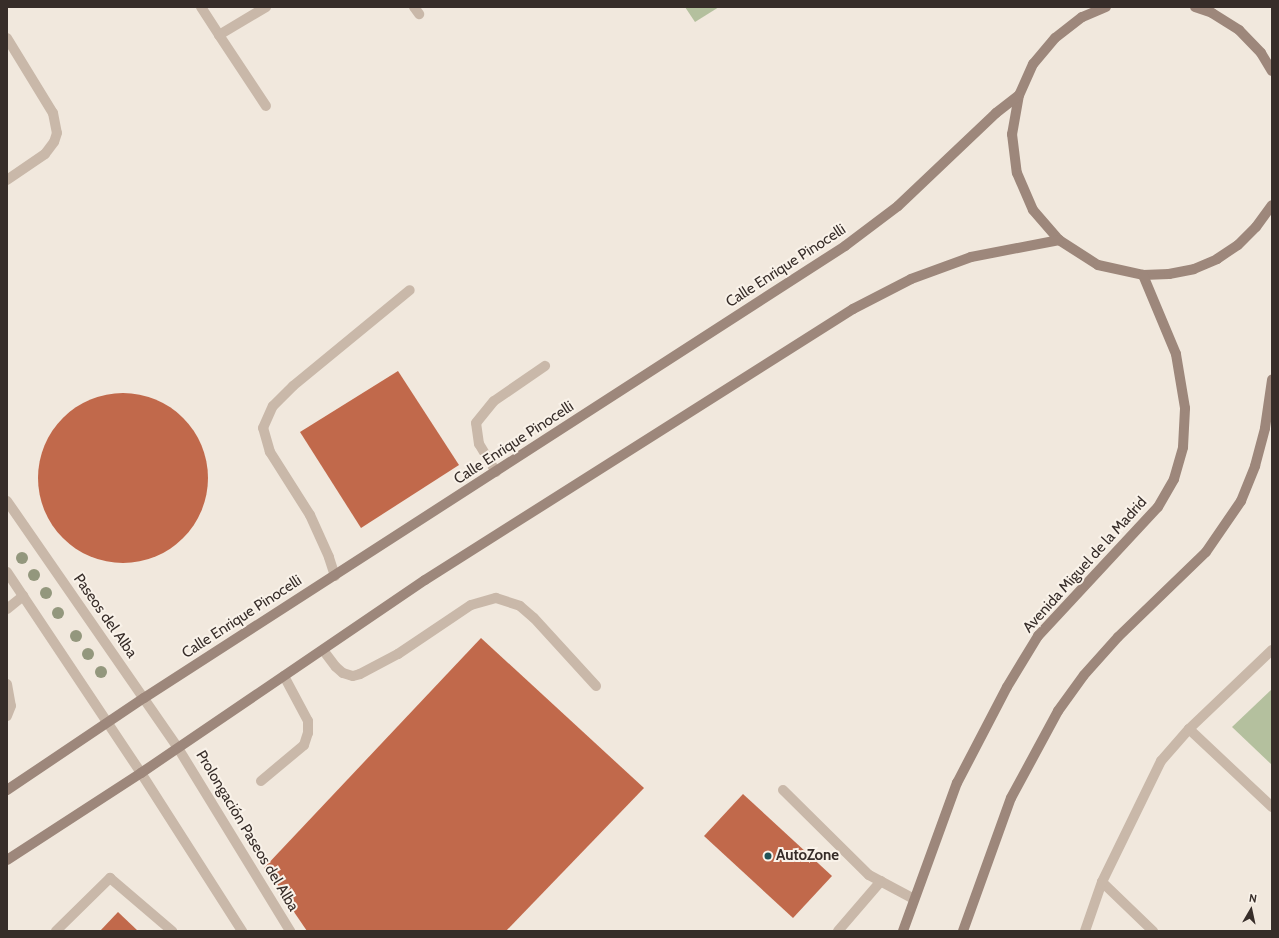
<!DOCTYPE html>
<html>
<head>
<meta charset="utf-8">
<style>
  body { margin:0 }
  #map { position:relative; width:1279px; height:938px; overflow:hidden; background:#f1e8dd; font-family:Cabin,sans-serif }
  div>[style] { position:absolute }
  [style*='--x'] { left:calc(var(--x)*1px); top:calc(var(--y)*1px); width:calc(var(--w)*1px); rotate:calc(var(--a)*1deg) }
  .green>* { inset:0; background:#b4c09e }
  .building>* { inset:0; background:#c1694b }
  .round { border-radius:50% }
  .service>* { height:10px; margin:-5px; padding:0 5px; transform-origin:5px; border-radius:5px; background:#c9b8a9 }
  .minor>* { height:10px; margin:-5px; padding:0 5px; transform-origin:5px; border-radius:5px; background:#c9b8a9 }
  .tertiary>* { height:10px; margin:-5px; padding:0 5px; transform-origin:5px; border-radius:5px; background:#c9b8a9 }
  .secondary>* { height:10px; margin:-5px; padding:0 5px; transform-origin:5px; border-radius:5px; background:#9d877b }
  .trees>* { width:12px; height:12px; margin:-6px; border-radius:50%; background:#93977d }
  .dots>* { width:11px; height:11px; translate:-50% -50%; box-sizing:border-box; border:2px solid #f9f2e9; border-radius:50% }
  span { translate:-50% -50%; white-space:nowrap; text-align:center; line-height:1.15; -webkit-text-stroke:4px #f9f2e9; paint-order:stroke }
  .street-label { font-size:15px; color:#372d29 }
  .poi-label { font-size:15px; color:#372d29; font-weight:700 }
  .left { translate:0 -50%; text-align:left }
  .frame { position:absolute; inset:0; border:8px solid #372d29; pointer-events:none }
  .north { position:absolute; left:1231px; top:890px; width:40px; height:40px; -webkit-text-stroke:3px #f9f2e9; paint-order:stroke; rotate:9deg; font-size:11px; font-weight:700; line-height:16px; text-align:center; color:#372d29 }
  .north::after { content:''; display:block; margin:auto; width:14px; height:18px; background:#372d29; clip-path:polygon(50% 0,100% 100%,50% 72%,0 100%) }
</style>
</head>
<body>
<div id="map">
  <div class="green">
    <i style="clip-path:polygon(685px 7px,719px 7px,695px 22px)"></i>
    <i style="clip-path:polygon(1272px 689px,1272px 765px,1232px 727px)"></i>
  </div>
  <div class="building">
    <i style="clip-path:polygon(398px 371px,459px 465px,361px 528px,300px 432px)"></i>
    <i class="round" style="left:38px;top:393px;width:170px;height:170px"></i>
    <i style="clip-path:polygon(481px 638px,644px 788px,506px 931px,307px 931px,264px 868px)"></i>
    <i style="clip-path:polygon(743px 794px,832px 876px,793px 918px,704px 836px)"></i>
    <i style="clip-path:polygon(118px 912px,138px 931px,100px 931px)"></i>
  </div>
  <div class="service">
    <i style="--x:414;--y:7;--w:9;--a:54"></i>
    <i style="--x:219;--y:35;--w:85;--a:56.5"></i>
    <i style="--x:496;--y:472;--w:33;--a:-121"></i>
    <i style="--x:479;--y:444;--w:21;--a:-98"></i>
    <i style="--x:476;--y:423;--w:28;--a:-51"></i>
    <i style="--x:494;--y:401;--w:62;--a:-34.5"></i>
    <i style="--x:335;--y:576;--w:20;--a:-108"></i>
    <i style="--x:329;--y:557;--w:46;--a:-114.3"></i>
    <i style="--x:310;--y:515;--w:75;--a:-122.4"></i>
    <i style="--x:270;--y:452;--w:25;--a:-106"></i>
    <i style="--x:263;--y:428;--w:24;--a:-66"></i>
    <i style="--x:273;--y:406;--w:28;--a:-45"></i>
    <i style="--x:293;--y:386;--w:151;--a:-39.4"></i>
    <i style="--x:7;--y:609;--w:21;--a:-39"></i>
    <i style="--x:323;--y:650;--w:21;--a:53"></i>
    <i style="--x:336;--y:667;--w:9;--a:41"></i>
    <i style="--x:343;--y:673;--w:10;--a:17"></i>
    <i style="--x:353;--y:676;--w:7;--a:-16"></i>
    <i style="--x:360;--y:674;--w:43;--a:-27.8"></i>
    <i style="--x:398;--y:654;--w:88;--a:-33.9"></i>
    <i style="--x:471;--y:605;--w:26;--a:-16"></i>
    <i style="--x:496;--y:598;--w:25;--a:18"></i>
    <i style="--x:520;--y:606;--w:18;--a:41"></i>
    <i style="--x:534;--y:618;--w:92;--a:47.6"></i>
    <i style="--x:7;--y:684;--w:22;--a:80"></i>
    <i style="--x:11;--y:706;--w:11;--a:112"></i>
    <i style="--x:261;--y:781;--w:56;--a:-39.9"></i>
    <i style="--x:304;--y:745;--w:13;--a:-72"></i>
    <i style="--x:308;--y:733;--w:12;--a:-90"></i>
    <i style="--x:308;--y:721;--w:51;--a:-118.1"></i>
    <i style="--x:783;--y:790;--w:121;--a:44.7"></i>
    <i style="--x:869;--y:875;--w:51;--a:28.1"></i>
    <i style="--x:56;--y:931;--w:76;--a:-44.5"></i>
    <i style="--x:110;--y:878;--w:82;--a:40.5"></i>
    <i style="--x:838;--y:931;--w:66;--a:-49.3"></i>
  </div>
  <div class="minor">
    <i style="--x:201;--y:7;--w:33;--a:57"></i>
    <i style="--x:219;--y:35;--w:55;--a:-30.8"></i>
    <i style="--x:7;--y:38;--w:88;--a:58.5"></i>
    <i style="--x:53;--y:113;--w:20;--a:79"></i>
    <i style="--x:57;--y:133;--w:9;--a:108"></i>
    <i style="--x:54;--y:142;--w:15;--a:127"></i>
    <i style="--x:45;--y:154;--w:46;--a:145.6"></i>
    <i style="--x:1189;--y:729;--w:114;--a:43.2"></i>
    <i style="--x:1102;--y:882;--w:71;--a:43.9"></i>
    <i style="--x:1085;--y:931;--w:52;--a:-70.9"></i>
    <i style="--x:1102;--y:882;--w:135;--a:-64"></i>
    <i style="--x:1161;--y:761;--w:43;--a:-48.8"></i>
    <i style="--x:1189;--y:729;--w:115;--a:-43.6"></i>
  </div>
  <div class="tertiary">
    <i style="--x:7;--y:501;--w:300;--a:55.3"></i>
    <i style="--x:178;--y:748;--w:215;--a:58.5"></i>
    <i style="--x:7;--y:572;--w:242;--a:56.3"></i>
    <i style="--x:141;--y:773;--w:188;--a:57.4"></i>
  </div>
  <div class="secondary">
    <i style="--x:1106;--y:7;--w:26;--a:157"></i>
    <i style="--x:1082;--y:17;--w:34;--a:142"></i>
    <i style="--x:1055;--y:38;--w:34;--a:130"></i>
    <i style="--x:1033;--y:64;--w:34;--a:114"></i>
    <i style="--x:1019;--y:95;--w:40;--a:100"></i>
    <i style="--x:1012;--y:134;--w:39;--a:83"></i>
    <i style="--x:1017;--y:173;--w:40;--a:66.6"></i>
    <i style="--x:1033;--y:210;--w:40;--a:49"></i>
    <i style="--x:1059;--y:240;--w:46;--a:32.7"></i>
    <i style="--x:1098;--y:265;--w:46;--a:12.5"></i>
    <i style="--x:1143;--y:275;--w:26;--a:-2"></i>
    <i style="--x:1169;--y:274;--w:25;--a:-11"></i>
    <i style="--x:1194;--y:269;--w:25;--a:-23"></i>
    <i style="--x:1217;--y:259;--w:25;--a:-34"></i>
    <i style="--x:1238;--y:245;--w:25;--a:-45"></i>
    <i style="--x:1256;--y:227;--w:27;--a:-54"></i>
    <i style="--x:1195;--y:7;--w:18;--a:19"></i>
    <i style="--x:1212;--y:13;--w:32;--a:32"></i>
    <i style="--x:1239;--y:30;--w:32;--a:46"></i>
    <i style="--x:1261;--y:53;--w:21;--a:59"></i>
    <i style="--x:7;--y:790;--w:165;--a:-33.9"></i>
    <i style="--x:144;--y:698;--w:834;--a:-32.81"></i>
    <i style="--x:845;--y:246;--w:66;--a:-37"></i>
    <i style="--x:898;--y:206;--w:135;--a:-43.5"></i>
    <i style="--x:996;--y:113;--w:29;--a:-38"></i>
    <i style="--x:7;--y:860;--w:160;--a:-33"></i>
    <i style="--x:141;--y:773;--w:343;--a:-34.2"></i>
    <i style="--x:425;--y:580;--w:507;--a:-32.34"></i>
    <i style="--x:853;--y:309;--w:65;--a:-27.3"></i>
    <i style="--x:911;--y:279;--w:64;--a:-20.1"></i>
    <i style="--x:971;--y:257;--w:90;--a:-10.9"></i>
    <i style="--x:903;--y:931;--w:158;--a:-70"></i>
    <i style="--x:957;--y:783;--w:108;--a:-62.5"></i>
    <i style="--x:1007;--y:687;--w:60;--a:-58.7"></i>
    <i style="--x:1038;--y:636;--w:176;--a:-47.1"></i>
    <i style="--x:1158;--y:507;--w:32;--a:-60"></i>
    <i style="--x:1174;--y:479;--w:33;--a:-74"></i>
    <i style="--x:1183;--y:447;--w:39;--a:-87"></i>
    <i style="--x:1185;--y:408;--w:55;--a:-99.5"></i>
    <i style="--x:1176;--y:354;--w:86;--a:-112.7"></i>
    <i style="--x:963;--y:931;--w:141;--a:-70.2"></i>
    <i style="--x:1011;--y:798;--w:99;--a:-61.6"></i>
    <i style="--x:1058;--y:711;--w:44;--a:-54.2"></i>
    <i style="--x:1084;--y:675;--w:51;--a:-48.2"></i>
    <i style="--x:1118;--y:637;--w:122;--a:-44"></i>
    <i style="--x:1206;--y:552;--w:62;--a:-55.5"></i>
    <i style="--x:1241;--y:501;--w:38;--a:-68"></i>
    <i style="--x:1255;--y:466;--w:39;--a:-75"></i>
    <i style="--x:1265;--y:428;--w:49;--a:-81.7"></i>
  </div>
  <div class="trees">
    <i style="left:22px;top:558px"></i>
    <i style="left:34px;top:575px"></i>
    <i style="left:46px;top:593px"></i>
    <i style="left:58px;top:613px"></i>
    <i style="left:76px;top:636px"></i>
    <i style="left:88px;top:654px"></i>
    <i style="left:101px;top:672px"></i>
  </div>
  <div class="dots">
    <i style="left:768px;top:856px;background:#205357"></i>
  </div>
  <div class="street-label">
    <span style="left:786px;top:266px;rotate:-33deg">Calle Enrique Pinocelli</span>
    <span style="left:514px;top:443px;rotate:-33deg">Calle Enrique Pinocelli</span>
    <span style="left:1085px;top:565px;rotate:-48deg">Avenida Miguel de la Madrid</span>
    <span style="left:105px;top:616px;rotate:55deg">Paseos del Alba</span>
    <span style="left:242px;top:617px;rotate:-33deg">Calle Enrique Pinocelli</span>
    <span style="left:247px;top:831px;rotate:59deg">Prolongación Paseos del Alba</span>
  </div>
  <div class="poi-label">
    <span class="left" style="left:776px;top:856px">AutoZone</span>
  </div>
  <div class="frame"></div>
  <div class="north">N</div>
</div>
</body>
</html>
